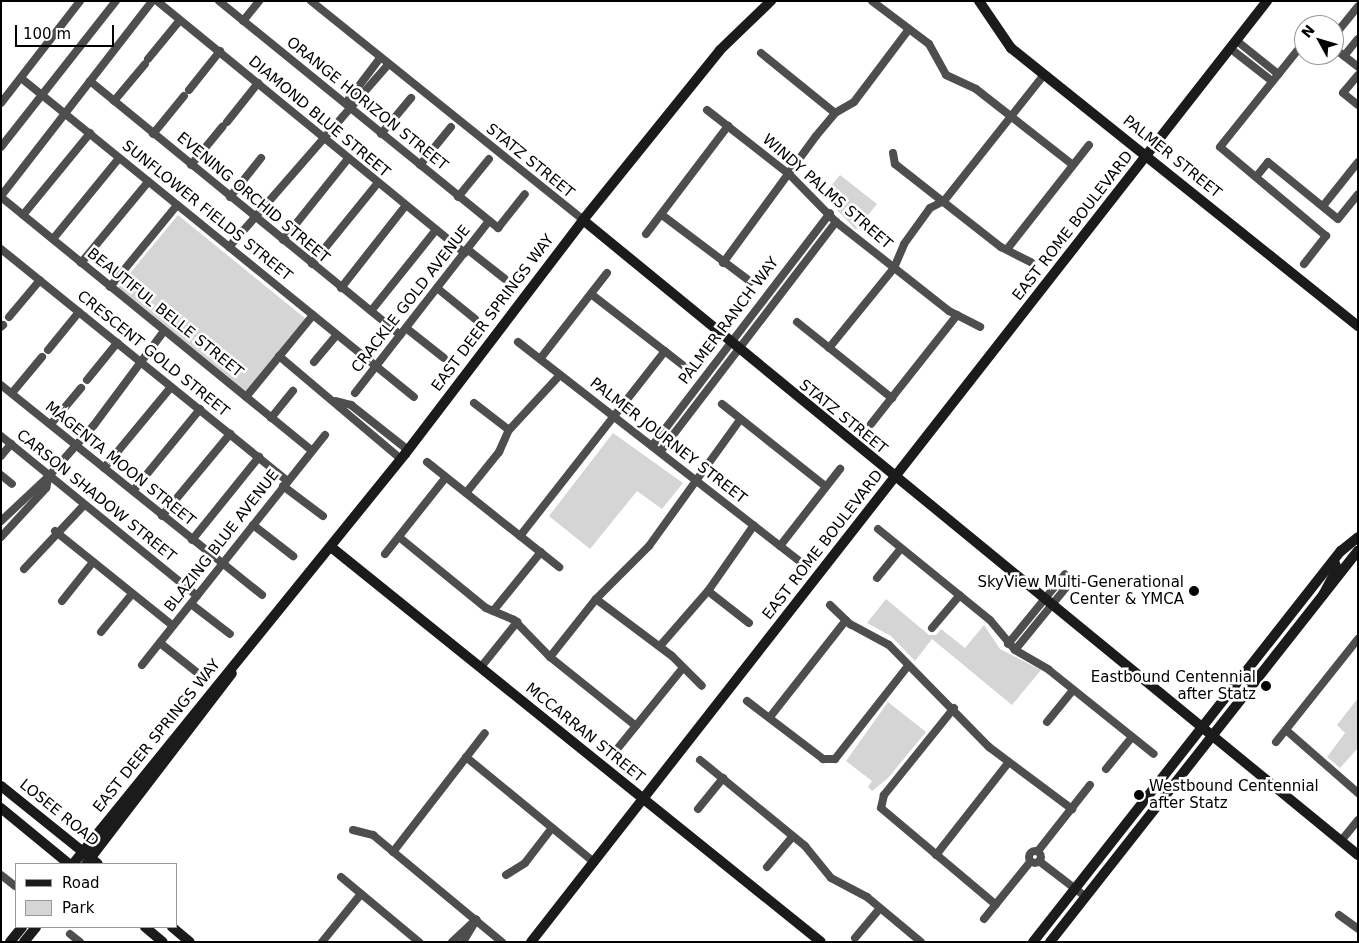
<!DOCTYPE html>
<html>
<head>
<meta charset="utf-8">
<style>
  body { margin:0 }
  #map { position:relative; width:1359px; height:943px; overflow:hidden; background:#fff; font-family:"DejaVu Sans",sans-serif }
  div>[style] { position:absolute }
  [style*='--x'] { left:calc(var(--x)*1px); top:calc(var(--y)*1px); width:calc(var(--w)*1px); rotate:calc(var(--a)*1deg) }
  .green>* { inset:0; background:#d5d5d5 }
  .street>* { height:8px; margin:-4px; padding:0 4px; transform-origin:4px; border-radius:4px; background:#4e4e4e }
  .street>.ring { margin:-4px; padding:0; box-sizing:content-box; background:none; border:8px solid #4e4e4e; border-radius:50% }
  .secondary>* { height:10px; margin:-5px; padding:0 5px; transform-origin:5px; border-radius:5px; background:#1b1b1b }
  .dots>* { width:14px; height:14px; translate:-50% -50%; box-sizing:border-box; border:2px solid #fff; border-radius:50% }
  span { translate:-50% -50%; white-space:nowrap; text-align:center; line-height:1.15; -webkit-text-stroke:5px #fff; paint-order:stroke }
  .street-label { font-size:15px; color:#000 }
  .poi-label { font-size:15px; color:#000 }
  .right { translate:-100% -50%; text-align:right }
  .left { translate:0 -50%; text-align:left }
  .frame { position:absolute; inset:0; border:2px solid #000; pointer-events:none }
  .legend { position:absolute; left:15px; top:863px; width:162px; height:65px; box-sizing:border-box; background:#fff; border:1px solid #999; margin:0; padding:6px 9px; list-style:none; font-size:15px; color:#000 }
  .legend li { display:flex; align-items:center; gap:10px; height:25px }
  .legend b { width:25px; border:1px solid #999 }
  .north { position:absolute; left:1294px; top:15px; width:50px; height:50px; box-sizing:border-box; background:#fff; border:1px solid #999; border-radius:50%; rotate:309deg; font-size:14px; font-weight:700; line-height:20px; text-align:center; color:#000 }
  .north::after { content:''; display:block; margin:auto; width:18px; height:22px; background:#000; clip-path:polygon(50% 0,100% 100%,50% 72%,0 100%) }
  .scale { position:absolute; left:15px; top:25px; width:99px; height:22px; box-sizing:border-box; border:2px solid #000; border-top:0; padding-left:6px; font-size:15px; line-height:18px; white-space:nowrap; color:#000; -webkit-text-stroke:4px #fff; paint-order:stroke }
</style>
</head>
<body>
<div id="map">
  <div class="green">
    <i style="clip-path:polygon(840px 175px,877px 204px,856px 230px,823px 195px)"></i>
    <i style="clip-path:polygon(178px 215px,306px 319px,245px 394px,117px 289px)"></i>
    <i style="clip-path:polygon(613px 433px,683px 483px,662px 509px,637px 491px,590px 549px,549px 516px)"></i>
    <i style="clip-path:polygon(886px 599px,929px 635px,936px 635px,941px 629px,965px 648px,984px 625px,1000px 649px,1041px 670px,1012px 705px,932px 639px,915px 661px,891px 636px,867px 623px)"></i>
    <i style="clip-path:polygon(1358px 698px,1358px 748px,1340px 768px,1327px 757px,1345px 733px,1337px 725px)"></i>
    <i style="clip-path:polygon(888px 702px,926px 732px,888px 778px,872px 791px,868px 787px,872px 781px,846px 761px)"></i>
  </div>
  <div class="street">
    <i style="--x:157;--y:1;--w:398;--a:39.3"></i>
    <i style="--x:219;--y:1;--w:360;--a:39.1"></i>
    <i style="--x:498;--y:228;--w:43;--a:-51.5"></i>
    <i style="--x:311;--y:1;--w:349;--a:38.8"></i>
    <i style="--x:872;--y:1;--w:71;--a:37"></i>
    <i style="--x:929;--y:44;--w:35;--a:61"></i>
    <i style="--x:946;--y:75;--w:33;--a:25"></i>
    <i style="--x:976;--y:89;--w:123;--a:38.1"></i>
    <i style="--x:243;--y:21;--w:26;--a:-51"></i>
    <i style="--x:1334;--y:36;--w:38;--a:-51"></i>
    <i style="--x:1237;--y:41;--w:53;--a:38.8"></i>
    <i style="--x:1334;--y:48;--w:31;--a:38"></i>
    <i style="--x:1231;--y:49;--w:52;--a:38"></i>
    <i style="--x:761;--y:53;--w:95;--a:39"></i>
    <i style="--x:1344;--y:56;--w:22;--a:-51"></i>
    <i style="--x:148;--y:59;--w:50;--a:-50.6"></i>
    <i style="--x:1358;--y:75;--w:23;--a:130"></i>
    <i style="--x:1343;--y:93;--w:19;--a:39"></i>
    <i style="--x:21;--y:78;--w:506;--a:39.07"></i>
    <i style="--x:90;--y:81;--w:401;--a:39.3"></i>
    <i style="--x:189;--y:90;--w:50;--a:-51.5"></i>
    <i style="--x:114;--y:101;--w:48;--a:-50"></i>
    <i style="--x:1;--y:103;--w:129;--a:-52.2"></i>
    <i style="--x:349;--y:108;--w:9;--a:-90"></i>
    <i style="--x:349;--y:99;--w:51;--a:-52.9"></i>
    <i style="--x:707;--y:110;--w:104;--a:38"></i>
    <i style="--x:789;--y:174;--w:67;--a:45.6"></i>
    <i style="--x:836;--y:222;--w:144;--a:38.2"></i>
    <i style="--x:949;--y:311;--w:35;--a:27"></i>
    <i style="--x:227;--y:122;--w:50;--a:-51.5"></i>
    <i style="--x:153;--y:134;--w:49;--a:-50.8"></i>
    <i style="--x:381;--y:134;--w:47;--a:-50.2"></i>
    <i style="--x:1;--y:147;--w:186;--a:-51.8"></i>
    <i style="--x:893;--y:153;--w:11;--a:80"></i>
    <i style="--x:895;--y:164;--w:135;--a:38.1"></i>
    <i style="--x:1001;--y:247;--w:34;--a:27"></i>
    <i style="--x:191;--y:165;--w:50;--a:-50.6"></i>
    <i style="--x:420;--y:165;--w:49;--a:-50.8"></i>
    <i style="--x:1256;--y:177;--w:19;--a:-51"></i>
    <i style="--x:1268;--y:162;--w:90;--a:39.2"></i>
    <i style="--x:1338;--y:219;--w:32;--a:-51"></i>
    <i style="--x:1;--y:196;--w:247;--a:-52.2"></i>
    <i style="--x:1;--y:197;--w:400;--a:39.2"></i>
    <i style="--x:230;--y:197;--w:50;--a:-51.5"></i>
    <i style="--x:458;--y:197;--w:49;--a:-50.8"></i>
    <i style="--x:1323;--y:206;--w:56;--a:-51.5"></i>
    <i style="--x:23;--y:215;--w:106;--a:-50.7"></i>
    <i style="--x:662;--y:215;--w:111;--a:37"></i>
    <i style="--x:646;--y:234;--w:136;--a:-52.8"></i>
    <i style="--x:53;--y:239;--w:104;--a:-50.8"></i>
    <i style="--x:283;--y:240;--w:104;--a:-51.3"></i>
    <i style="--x:229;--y:247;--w:242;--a:-48.9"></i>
    <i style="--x:1008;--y:248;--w:131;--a:-51.8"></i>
    <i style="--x:1;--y:249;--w:368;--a:39"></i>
    <i style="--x:467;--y:249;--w:48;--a:38.3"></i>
    <i style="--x:81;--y:263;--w:105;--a:-50.4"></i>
    <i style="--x:723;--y:263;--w:157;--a:-53.8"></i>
    <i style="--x:816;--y:136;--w:30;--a:-50"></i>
    <i style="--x:835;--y:113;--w:22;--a:-30"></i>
    <i style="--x:854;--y:102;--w:91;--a:-53"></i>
    <i style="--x:312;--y:264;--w:103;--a:-50.9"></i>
    <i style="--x:1304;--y:264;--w:36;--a:-52"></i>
    <i style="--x:1326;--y:236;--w:138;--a:-140"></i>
    <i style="--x:1220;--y:147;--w:134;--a:-51.3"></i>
    <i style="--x:110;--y:287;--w:106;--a:-50.7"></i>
    <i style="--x:341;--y:288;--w:105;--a:-51.9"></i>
    <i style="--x:437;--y:288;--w:49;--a:39.2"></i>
    <i style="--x:591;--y:294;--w:119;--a:37.8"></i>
    <i style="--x:371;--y:311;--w:104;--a:-51.3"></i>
    <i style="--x:9;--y:317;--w:48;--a:-50"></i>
    <i style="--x:797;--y:322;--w:122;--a:38.7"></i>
    <i style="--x:1;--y:327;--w:3;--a:-45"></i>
    <i style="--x:406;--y:328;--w:48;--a:38.3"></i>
    <i style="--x:518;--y:342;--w:358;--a:37.9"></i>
    <i style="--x:829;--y:348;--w:103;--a:-50.9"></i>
    <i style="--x:894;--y:268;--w:26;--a:-67"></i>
    <i style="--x:904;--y:244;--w:44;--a:-54.2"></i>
    <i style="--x:930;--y:208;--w:16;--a:-27"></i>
    <i style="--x:944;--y:201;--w:161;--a:-51.6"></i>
    <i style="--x:48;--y:350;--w:49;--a:-50.8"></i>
    <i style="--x:279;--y:356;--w:160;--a:40.2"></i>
    <i style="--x:540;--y:359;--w:109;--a:-52.1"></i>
    <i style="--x:314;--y:362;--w:35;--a:-50"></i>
    <i style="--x:87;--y:380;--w:48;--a:-51"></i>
    <i style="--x:1;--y:385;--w:335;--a:38.8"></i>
    <i style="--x:12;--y:393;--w:47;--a:-50.2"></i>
    <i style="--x:355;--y:393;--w:218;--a:-52.1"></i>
    <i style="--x:246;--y:397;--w:106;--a:-50.7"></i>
    <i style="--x:336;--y:401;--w:16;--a:15"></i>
    <i style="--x:351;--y:405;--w:73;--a:38.3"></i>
    <i style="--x:474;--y:403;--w:44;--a:37.6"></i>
    <i style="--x:722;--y:404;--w:132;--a:38.5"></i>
    <i style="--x:271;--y:418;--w:35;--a:-51"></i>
    <i style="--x:51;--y:424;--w:47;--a:-50.2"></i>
    <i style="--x:871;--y:424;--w:139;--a:-51.7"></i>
    <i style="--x:1;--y:436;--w:253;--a:39.2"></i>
    <i style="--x:652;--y:446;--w:293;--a:-52.6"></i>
    <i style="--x:660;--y:452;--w:290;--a:-52.6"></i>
    <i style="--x:1;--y:456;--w:16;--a:-50"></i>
    <i style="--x:427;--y:462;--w:169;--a:38.5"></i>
    <i style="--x:104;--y:468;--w:105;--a:-50.4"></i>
    <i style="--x:1;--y:475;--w:14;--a:39"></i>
    <i style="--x:283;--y:486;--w:50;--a:36.9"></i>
    <i style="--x:133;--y:491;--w:106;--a:-50.7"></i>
    <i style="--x:466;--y:493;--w:53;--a:-51.2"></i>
    <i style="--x:499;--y:452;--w:24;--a:-66"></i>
    <i style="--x:509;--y:430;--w:75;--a:-47.2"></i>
    <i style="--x:162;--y:516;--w:107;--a:-50.3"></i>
    <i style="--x:1;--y:521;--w:66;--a:-43.2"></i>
    <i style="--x:49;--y:476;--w:68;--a:-48.6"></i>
    <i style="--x:94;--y:425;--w:117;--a:-53.3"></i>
    <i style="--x:253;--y:525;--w:51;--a:37.8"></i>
    <i style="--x:878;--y:529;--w:144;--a:39.1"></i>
    <i style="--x:990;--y:620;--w:39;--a:50"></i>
    <i style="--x:1015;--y:650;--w:39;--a:30"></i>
    <i style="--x:1049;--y:670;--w:134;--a:38.7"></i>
    <i style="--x:55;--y:531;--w:151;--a:38.8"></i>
    <i style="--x:520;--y:536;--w:235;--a:-51.9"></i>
    <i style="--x:1;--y:537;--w:67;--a:-47.4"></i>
    <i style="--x:46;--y:488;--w:12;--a:-76"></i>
    <i style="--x:399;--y:537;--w:112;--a:39.2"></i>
    <i style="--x:486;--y:608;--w:30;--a:23"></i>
    <i style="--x:514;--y:620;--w:52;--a:45.8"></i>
    <i style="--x:550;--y:657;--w:110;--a:38.7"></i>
    <i style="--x:192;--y:540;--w:107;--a:-51.1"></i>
    <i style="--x:780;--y:546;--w:98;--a:-52.1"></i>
    <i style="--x:385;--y:554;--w:98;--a:-51.6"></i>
    <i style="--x:24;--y:569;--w:88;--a:-46.8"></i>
    <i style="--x:877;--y:578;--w:38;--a:-51"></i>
    <i style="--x:708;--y:591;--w:52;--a:38"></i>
    <i style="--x:596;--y:599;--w:95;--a:36.9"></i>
    <i style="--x:672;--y:656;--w:42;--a:45"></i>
    <i style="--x:62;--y:601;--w:50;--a:-51.5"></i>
    <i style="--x:191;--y:604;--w:49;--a:37.6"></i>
    <i style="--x:830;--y:605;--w:28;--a:44"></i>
    <i style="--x:850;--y:624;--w:44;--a:28.3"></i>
    <i style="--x:889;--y:645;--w:143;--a:45.6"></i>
    <i style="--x:989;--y:747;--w:104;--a:36.8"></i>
    <i style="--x:493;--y:611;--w:76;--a:-50.9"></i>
    <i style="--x:932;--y:628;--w:43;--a:-49.7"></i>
    <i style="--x:101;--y:632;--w:49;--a:-50.8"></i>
    <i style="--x:160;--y:643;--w:50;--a:38.5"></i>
    <i style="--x:1008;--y:644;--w:90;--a:-50.8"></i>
    <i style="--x:660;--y:646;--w:73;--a:-48.9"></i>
    <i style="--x:708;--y:591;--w:80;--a:-55.1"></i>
    <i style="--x:1015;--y:650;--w:92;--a:-50.8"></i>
    <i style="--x:550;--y:657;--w:74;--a:-51.6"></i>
    <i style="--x:596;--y:599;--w:75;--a:-45"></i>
    <i style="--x:649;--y:546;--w:155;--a:-54.2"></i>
    <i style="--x:142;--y:665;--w:294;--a:-51.5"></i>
    <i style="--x:481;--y:667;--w:58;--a:-51.3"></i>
    <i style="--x:747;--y:701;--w:96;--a:37.3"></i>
    <i style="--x:823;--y:759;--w:12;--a:0"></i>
    <i style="--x:835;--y:759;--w:118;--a:-51.9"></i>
    <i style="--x:954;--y:708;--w:112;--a:128.8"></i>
    <i style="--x:884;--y:795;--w:13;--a:103"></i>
    <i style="--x:881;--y:808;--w:150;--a:40.1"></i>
    <i style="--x:770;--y:717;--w:123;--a:-51.9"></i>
    <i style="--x:1047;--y:722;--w:41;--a:-50.9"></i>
    <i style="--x:1286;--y:730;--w:96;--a:41.2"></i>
    <i style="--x:1276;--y:742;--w:132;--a:-51.5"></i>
    <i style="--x:618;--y:748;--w:102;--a:-51"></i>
    <i style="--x:466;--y:757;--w:166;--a:39.4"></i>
    <i style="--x:700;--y:760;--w:136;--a:39.3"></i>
    <i style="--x:805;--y:846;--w:41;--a:50.9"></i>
    <i style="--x:831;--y:878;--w:41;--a:27.8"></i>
    <i style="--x:867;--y:897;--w:70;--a:39.8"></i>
    <i style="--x:1106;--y:769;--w:41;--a:-50.9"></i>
    <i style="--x:698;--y:809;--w:40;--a:-51"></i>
    <i style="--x:353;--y:830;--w:21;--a:14"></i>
    <i style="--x:373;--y:835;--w:168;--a:39.7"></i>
    <i style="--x:1341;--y:841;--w:27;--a:-51"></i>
    <i style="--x:1038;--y:851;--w:84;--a:-51.8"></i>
    <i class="ring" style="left:1029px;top:851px;width:4px;height:4px"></i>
    <i style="--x:393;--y:852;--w:150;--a:-52.3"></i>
    <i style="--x:936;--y:855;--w:118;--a:-51.9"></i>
    <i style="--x:1039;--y:861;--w:59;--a:37.5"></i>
    <i style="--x:767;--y:867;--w:40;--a:-50"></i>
    <i style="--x:1;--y:875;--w:18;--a:38"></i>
    <i style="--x:506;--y:875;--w:22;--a:-32"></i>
    <i style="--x:525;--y:863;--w:44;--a:-52.4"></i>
    <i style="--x:341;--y:877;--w:102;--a:39.8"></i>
    <i style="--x:1339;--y:915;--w:24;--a:36"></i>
    <i style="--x:984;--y:919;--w:73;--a:-51.1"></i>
    <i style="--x:70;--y:934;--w:13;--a:39"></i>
    <i style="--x:855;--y:938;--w:39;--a:-50"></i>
    <i style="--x:322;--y:942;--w:62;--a:-50.9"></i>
    <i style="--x:452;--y:942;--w:33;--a:-43"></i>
    <i style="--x:463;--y:942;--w:26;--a:-59"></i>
  </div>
  <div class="secondary">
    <i style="--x:979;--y:1;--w:57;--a:55.8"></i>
    <i style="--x:1011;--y:48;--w:445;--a:38.7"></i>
    <i style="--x:583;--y:220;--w:1002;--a:39.33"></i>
    <i style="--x:331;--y:547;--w:629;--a:38.87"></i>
    <i style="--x:1323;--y:595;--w:30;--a:-62"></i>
    <i style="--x:1337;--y:569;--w:9;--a:-111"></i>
    <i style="--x:1;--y:786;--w:124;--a:38.8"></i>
    <i style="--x:1;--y:808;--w:88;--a:39.5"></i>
    <i style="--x:73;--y:864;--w:528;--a:-51"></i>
    <i style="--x:405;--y:454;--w:294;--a:-52.7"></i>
    <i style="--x:583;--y:220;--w:218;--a:-51.1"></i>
    <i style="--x:720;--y:50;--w:71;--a:-43.9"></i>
    <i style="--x:86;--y:864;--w:240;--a:-52.6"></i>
    <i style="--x:145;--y:927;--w:23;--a:40"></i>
    <i style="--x:172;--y:927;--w:23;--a:40"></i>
    <i style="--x:10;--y:942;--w:19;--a:-51"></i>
    <i style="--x:24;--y:942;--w:19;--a:-51"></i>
    <i style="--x:531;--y:942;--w:1195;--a:-51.97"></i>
    <i style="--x:1033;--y:942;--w:498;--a:-51.8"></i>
    <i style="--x:1341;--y:551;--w:22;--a:-39"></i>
    <i style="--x:1050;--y:942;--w:498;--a:-51.8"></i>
  </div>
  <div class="dots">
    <i style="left:1194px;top:591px;background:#000"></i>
    <i style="left:1266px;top:686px;background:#000"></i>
    <i style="left:1139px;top:795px;background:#000"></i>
  </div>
  <div class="street-label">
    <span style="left:367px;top:104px;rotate:39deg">ORANGE HORIZON STREET</span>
    <span style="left:319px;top:117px;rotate:40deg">DIAMOND BLUE STREET</span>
    <span style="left:1172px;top:157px;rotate:39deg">PALMER STREET</span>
    <span style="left:530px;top:161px;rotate:39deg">STATZ STREET</span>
    <span style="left:827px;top:192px;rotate:41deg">WINDY PALMS STREET</span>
    <span style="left:253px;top:198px;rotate:40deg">EVENING ORCHID STREET</span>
    <span style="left:207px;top:211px;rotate:39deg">SUNFLOWER FIELDS STREET</span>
    <span style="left:1073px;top:226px;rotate:-52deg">EAST ROME BOULEVARD</span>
    <span style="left:411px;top:299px;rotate:-52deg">CRACKLE GOLD AVENUE</span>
    <span style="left:165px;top:313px;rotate:39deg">BEAUTIFUL BELLE STREET</span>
    <span style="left:493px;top:313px;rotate:-53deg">EAST DEER SPRINGS WAY</span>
    <span style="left:729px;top:321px;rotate:-53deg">PALMER RANCH WAY</span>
    <span style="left:153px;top:354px;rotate:39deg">CRESCENT GOLD STREET</span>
    <span style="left:843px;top:417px;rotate:39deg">STATZ STREET</span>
    <span style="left:668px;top:441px;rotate:38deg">PALMER JOURNEY STREET</span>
    <span style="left:120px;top:464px;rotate:39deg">MAGENTA MOON STREET</span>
    <span style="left:96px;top:496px;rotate:39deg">CARSON SHADOW STREET</span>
    <span style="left:222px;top:541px;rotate:-52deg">BLAZING BLUE AVENUE</span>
    <span style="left:823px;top:545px;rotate:-52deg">EAST ROME BOULEVARD</span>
    <span style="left:585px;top:733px;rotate:39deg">MCCARRAN STREET</span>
    <span style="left:157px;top:736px;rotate:-51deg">EAST DEER SPRINGS WAY</span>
    <span style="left:59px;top:813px;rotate:39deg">LOSEE ROAD</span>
  </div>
  <div class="poi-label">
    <span class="right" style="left:1184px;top:591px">SkyView Multi-Generational<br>Center &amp; YMCA</span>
    <span class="right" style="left:1256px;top:686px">Eastbound Centennial<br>after Statz</span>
    <span class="left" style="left:1149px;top:795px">Westbound Centennial<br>after Statz</span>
  </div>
  <div class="frame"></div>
  <ul class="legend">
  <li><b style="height:6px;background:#1b1b1b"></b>Road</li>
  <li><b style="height:14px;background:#d5d5d5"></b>Park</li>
  </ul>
  <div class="north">N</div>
  <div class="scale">100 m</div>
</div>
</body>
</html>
